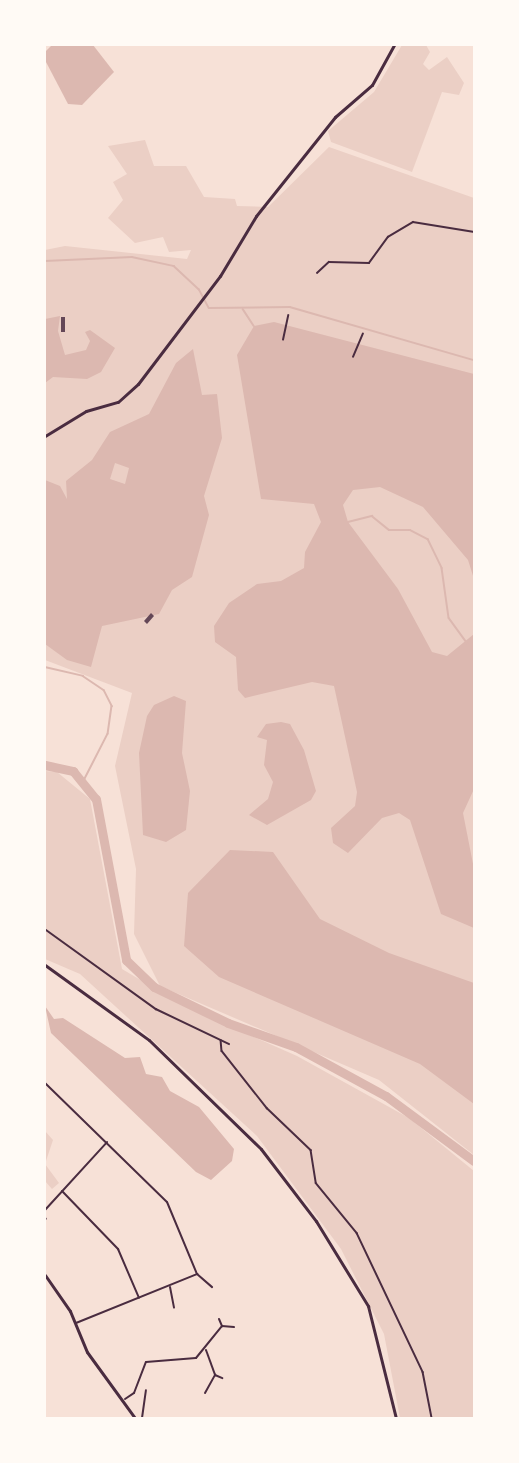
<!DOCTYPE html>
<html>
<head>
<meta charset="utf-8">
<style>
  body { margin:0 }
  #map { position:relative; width:519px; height:1463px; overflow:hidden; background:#f7e1d7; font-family:Helvetica,sans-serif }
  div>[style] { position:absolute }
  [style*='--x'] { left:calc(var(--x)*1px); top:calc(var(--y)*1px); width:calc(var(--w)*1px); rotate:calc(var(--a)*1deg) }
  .green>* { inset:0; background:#ebcfc5 }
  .water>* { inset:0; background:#dcb8b0 }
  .stream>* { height:1.5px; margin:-0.75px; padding:0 0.75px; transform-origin:0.75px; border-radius:0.75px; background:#dcb8b0 }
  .river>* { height:9px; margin:-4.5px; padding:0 4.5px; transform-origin:4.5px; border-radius:4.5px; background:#dcb8b0 }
  .building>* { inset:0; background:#644757 }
  .path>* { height:1.5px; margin:-0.75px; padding:0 0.75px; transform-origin:0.75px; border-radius:0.75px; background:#4a2c40 }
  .minor>* { height:2px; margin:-1px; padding:0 1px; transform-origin:1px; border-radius:1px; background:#4a2c40 }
  .tertiary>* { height:3px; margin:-1.5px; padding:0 1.5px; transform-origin:1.5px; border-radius:1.5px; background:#4a2c40 }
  span { translate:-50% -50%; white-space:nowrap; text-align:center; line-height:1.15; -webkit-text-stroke:5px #fffaf5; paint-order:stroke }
  .frame { position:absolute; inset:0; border:46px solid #fffaf5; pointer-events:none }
</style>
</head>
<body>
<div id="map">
  <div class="green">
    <i style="clip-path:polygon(402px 45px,426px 45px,430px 52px,423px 64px,429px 70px,447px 57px,464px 83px,459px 95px,442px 92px,412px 172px,331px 142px,328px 131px,374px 92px)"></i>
    <i style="clip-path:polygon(145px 140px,154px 166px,186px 166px,204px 197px,235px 199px,237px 206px,268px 207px,329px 147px,474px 198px,474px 1155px,379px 1080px,160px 986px,134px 934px,136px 869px,115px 766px,132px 693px,45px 660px,45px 250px,65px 246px,187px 259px,191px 250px,169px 252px,163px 237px,135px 243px,108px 218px,123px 200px,113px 182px,127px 174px,108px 146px)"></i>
    <i style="clip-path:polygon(45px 771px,57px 772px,90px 799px,122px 969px,188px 1008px,297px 1056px,409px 1118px,474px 1171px,474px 1418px,400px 1418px,384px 1334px,341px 1249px,257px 1136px,80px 974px,45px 959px)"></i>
    <i style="clip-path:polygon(45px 1131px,53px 1140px,45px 1164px,59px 1183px,52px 1189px,45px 1181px)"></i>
  </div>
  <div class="water">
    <i style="clip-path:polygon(52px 45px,93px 45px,114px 72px,82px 105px,68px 104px,46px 62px,45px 52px)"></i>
    <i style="clip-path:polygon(60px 316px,58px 331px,65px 355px,86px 350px,90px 341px,85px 332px,90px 330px,115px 348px,101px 372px,87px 379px,53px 377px,45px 383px,45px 319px)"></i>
    <i style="clip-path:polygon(274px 322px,474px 374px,474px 579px,468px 560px,423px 507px,380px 487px,353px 490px,343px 505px,348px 522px,398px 589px,432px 652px,447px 656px,474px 634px,474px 789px,463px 813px,474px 869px,474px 928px,441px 914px,410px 820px,399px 813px,382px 818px,348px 853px,333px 843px,331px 828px,355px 806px,357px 792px,334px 686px,312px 682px,245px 698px,238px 690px,236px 657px,215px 642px,214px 626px,229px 603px,257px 584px,281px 581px,304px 568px,305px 552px,321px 522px,314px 504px,261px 499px,237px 355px,254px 326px)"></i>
    <i style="clip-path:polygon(evenodd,193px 349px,202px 395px,217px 394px,222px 438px,204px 496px,209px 515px,192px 577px,172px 590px,159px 614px,102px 626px,91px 667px,67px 660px,45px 644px,45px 480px,60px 486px,67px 499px,66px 481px,92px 460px,110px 432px,149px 414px,176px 363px,193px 349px,115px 463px,129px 468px,125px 484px,110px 479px,115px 463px)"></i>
    <i style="clip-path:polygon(174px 696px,186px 701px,182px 753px,190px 791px,186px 830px,166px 842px,143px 835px,139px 753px,147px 716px,154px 705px)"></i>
    <i style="clip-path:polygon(281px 722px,290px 724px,304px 750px,316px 791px,311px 800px,267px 825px,249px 815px,268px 799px,273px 782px,264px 765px,267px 740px,257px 737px,266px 724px)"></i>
    <i style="clip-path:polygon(230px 850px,273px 852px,320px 919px,389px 953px,474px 983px,474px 1104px,420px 1064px,219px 977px,184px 946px,188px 893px)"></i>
    <i style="clip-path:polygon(45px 1006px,54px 1019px,63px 1018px,125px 1058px,140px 1057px,146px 1074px,162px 1077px,170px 1091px,199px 1107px,234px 1149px,232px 1161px,211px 1180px,196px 1172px,51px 1033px)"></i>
  </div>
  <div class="stream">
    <i style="--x:45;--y:261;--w:87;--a:-2.6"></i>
    <i style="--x:132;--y:257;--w:43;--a:12.1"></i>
    <i style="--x:174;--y:266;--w:34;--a:43"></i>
    <i style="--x:199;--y:289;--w:21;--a:62"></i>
    <i style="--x:209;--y:308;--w:81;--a:-0.7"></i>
    <i style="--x:290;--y:307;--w:191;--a:16.1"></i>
    <i style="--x:243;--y:309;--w:20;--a:57"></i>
    <i style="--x:348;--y:522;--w:25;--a:-14"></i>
    <i style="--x:372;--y:516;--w:22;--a:39"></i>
    <i style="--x:389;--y:530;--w:21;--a:0"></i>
    <i style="--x:410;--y:530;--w:20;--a:27"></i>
    <i style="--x:428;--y:539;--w:32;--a:64"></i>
    <i style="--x:442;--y:568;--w:50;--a:82"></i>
    <i style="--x:449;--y:618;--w:32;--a:54"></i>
    <i style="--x:45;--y:667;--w:39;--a:13"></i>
    <i style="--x:83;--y:676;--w:25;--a:34"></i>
    <i style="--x:104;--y:690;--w:18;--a:63"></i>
    <i style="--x:112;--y:706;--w:28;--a:98"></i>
    <i style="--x:108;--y:734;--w:53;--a:117.1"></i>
  </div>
  <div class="river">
    <i style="--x:45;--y:765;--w:29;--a:12"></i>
    <i style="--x:73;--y:771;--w:36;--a:51"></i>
    <i style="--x:96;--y:799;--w:164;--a:79.4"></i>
    <i style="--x:126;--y:960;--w:39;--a:44"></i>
    <i style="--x:154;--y:987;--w:82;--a:25.9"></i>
    <i style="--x:228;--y:1023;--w:72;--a:19.4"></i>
    <i style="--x:296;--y:1047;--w:102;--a:28.6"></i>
    <i style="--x:386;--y:1096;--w:109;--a:36.5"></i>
  </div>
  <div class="building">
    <i style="clip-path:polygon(61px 317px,65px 317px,65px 332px,61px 332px)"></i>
    <i style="clip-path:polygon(151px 613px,154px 616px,147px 624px,144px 621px)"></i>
  </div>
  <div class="path">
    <i style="--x:317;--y:273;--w:16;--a:-43"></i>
    <i style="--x:329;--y:262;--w:40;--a:1.4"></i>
    <i style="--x:369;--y:263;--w:32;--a:-54"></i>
    <i style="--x:388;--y:237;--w:29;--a:-31"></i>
    <i style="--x:413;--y:222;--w:62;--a:9.3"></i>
    <i style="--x:283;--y:340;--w:25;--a:-78"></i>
    <i style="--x:353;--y:357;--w:25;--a:-67"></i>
    <i style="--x:45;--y:929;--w:137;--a:35.8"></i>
    <i style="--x:156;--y:1009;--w:81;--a:25.6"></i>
    <i style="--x:221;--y:1040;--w:11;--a:85"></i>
    <i style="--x:222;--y:1051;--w:73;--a:51.7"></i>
    <i style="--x:267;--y:1108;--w:61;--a:43.7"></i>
    <i style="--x:311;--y:1150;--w:33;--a:81"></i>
    <i style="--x:316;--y:1183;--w:65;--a:50.6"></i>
    <i style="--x:357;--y:1233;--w:154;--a:64.6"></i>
    <i style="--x:423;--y:1372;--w:47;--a:78.9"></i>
  </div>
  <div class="minor">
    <i style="--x:45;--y:1083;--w:170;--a:44.3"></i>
    <i style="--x:167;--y:1202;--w:78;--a:67.4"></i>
    <i style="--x:62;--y:1191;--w:81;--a:46"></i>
    <i style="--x:118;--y:1249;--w:53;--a:66.8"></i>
    <i style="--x:45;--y:1210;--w:92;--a:-47.6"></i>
    <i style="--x:45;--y:1218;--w:1;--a:45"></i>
    <i style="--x:170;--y:1287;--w:21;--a:79"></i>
    <i style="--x:219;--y:1319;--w:8;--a:67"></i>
    <i style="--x:76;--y:1323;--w:131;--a:-22"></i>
    <i style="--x:197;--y:1274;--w:20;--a:41"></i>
    <i style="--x:206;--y:1350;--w:27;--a:70"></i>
    <i style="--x:215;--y:1375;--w:8;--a:23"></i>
    <i style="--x:205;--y:1393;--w:21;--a:-61"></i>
    <i style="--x:125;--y:1399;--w:11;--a:-34"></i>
    <i style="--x:134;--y:1393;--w:33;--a:-69"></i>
    <i style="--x:146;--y:1362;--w:50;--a:-4.6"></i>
    <i style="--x:196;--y:1358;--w:41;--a:-50.9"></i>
    <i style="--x:222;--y:1326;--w:12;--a:5"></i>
    <i style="--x:142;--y:1418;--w:28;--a:-82"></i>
  </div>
  <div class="tertiary">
    <i style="--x:45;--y:436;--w:48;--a:-31.4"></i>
    <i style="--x:86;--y:411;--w:33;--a:-16"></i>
    <i style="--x:118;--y:402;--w:27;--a:-42"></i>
    <i style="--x:138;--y:384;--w:136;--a:-52.8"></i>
    <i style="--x:220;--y:276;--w:70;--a:-59"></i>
    <i style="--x:256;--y:216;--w:127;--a:-51.4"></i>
    <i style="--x:335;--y:117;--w:49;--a:-40.9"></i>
    <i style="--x:372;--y:85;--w:46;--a:-61.2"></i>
    <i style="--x:45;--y:965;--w:128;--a:35.8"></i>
    <i style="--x:149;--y:1040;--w:156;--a:44.2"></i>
    <i style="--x:261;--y:1149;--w:91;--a:52.6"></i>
    <i style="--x:316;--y:1221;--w:100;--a:58.5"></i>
    <i style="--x:368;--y:1306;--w:115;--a:76"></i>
    <i style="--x:45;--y:1275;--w:44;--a:55.2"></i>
    <i style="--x:70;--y:1311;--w:44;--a:67.5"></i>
    <i style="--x:87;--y:1352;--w:82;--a:54"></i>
  </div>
  <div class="frame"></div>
</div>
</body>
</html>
